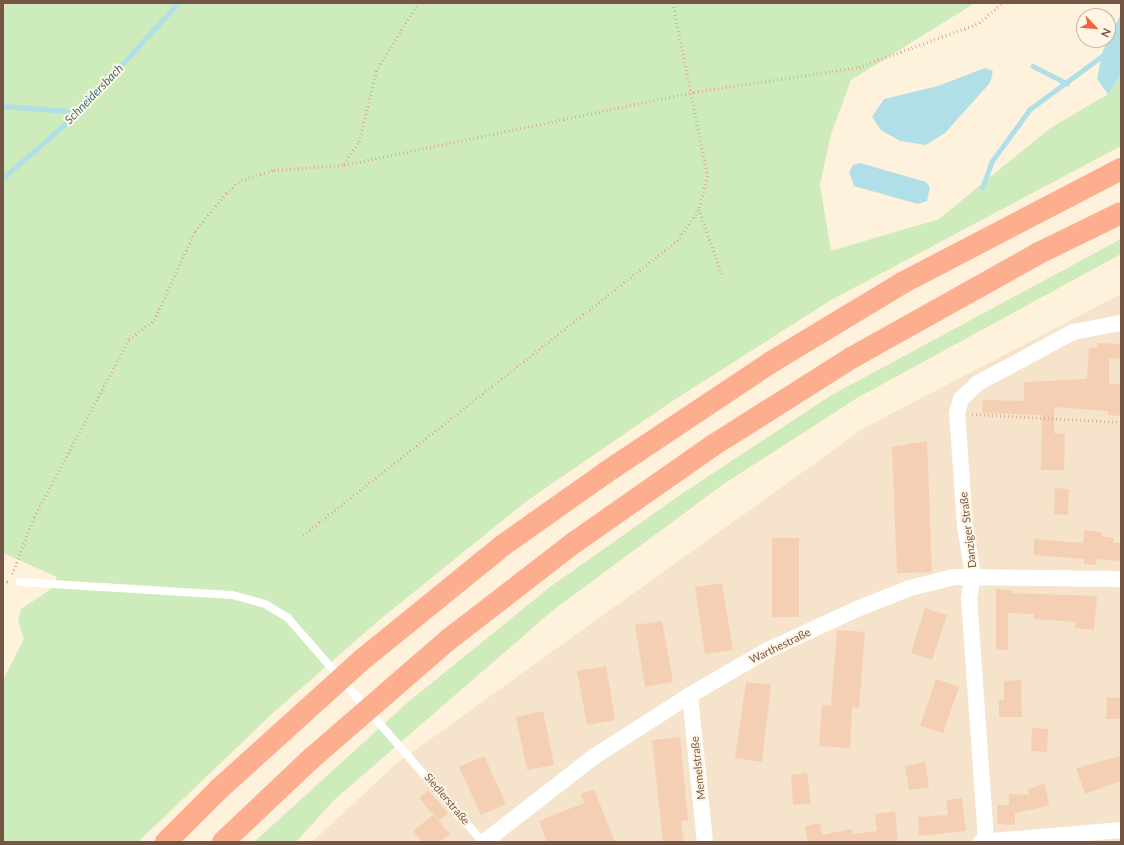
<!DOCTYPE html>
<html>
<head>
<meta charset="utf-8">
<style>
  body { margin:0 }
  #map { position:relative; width:1124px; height:845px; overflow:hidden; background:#fef2dd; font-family:Lato,sans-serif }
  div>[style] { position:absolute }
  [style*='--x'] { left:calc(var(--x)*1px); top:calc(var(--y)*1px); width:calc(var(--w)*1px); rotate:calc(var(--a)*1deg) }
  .residential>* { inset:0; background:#f6e3cb }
  .green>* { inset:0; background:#ceebbb }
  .water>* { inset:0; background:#b1dfe8 }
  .stream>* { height:4.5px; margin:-2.25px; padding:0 2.25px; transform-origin:2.25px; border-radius:2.25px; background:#b1dfe8 }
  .building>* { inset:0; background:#f5cfb3 }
  .path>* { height:2.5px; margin-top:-1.25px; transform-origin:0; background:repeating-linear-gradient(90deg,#d9b297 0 1px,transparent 0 4px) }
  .lane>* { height:8px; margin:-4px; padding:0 4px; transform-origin:4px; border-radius:4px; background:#fff }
  .street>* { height:16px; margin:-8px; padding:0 8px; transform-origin:8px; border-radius:8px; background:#fff }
  .highway>* { height:22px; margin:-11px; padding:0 11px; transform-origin:11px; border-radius:11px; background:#fdae8f }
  span { translate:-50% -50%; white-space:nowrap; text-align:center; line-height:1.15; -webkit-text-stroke:4px #fff5e5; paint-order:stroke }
  .street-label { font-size:11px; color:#755644 }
  .water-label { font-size:12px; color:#3a7683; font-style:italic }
  .frame { position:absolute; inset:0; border:4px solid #755644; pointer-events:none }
  .north { position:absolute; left:1076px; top:8px; width:40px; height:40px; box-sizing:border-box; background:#fff5e5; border:1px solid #c8b5a5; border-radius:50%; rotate:116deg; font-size:11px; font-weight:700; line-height:16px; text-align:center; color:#755644 }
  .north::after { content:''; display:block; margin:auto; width:14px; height:18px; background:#f26538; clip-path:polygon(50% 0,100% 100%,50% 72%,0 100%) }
</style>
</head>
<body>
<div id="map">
  <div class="residential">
    <i style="clip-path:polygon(1121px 294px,1121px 842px,312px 842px,397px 763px,864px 428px)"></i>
  </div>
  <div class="green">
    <i style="clip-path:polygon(3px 3px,975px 3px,851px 80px,831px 134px,820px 185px,831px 251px,939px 219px,1049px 129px,1108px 94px,1121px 75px,1121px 146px,831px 300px,674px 400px,528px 500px,378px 621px,274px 712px,138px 842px,3px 842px,3px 680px,24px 639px,18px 621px,21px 609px,51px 589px,57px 577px,3px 553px)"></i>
    <i style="clip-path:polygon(1121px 239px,1121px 254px,857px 398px,725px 483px,552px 611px,333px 801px,296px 842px,254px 842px,407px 703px,550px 587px,677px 497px,830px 396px)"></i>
  </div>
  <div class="water">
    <i style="clip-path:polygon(1121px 14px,1121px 75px,1108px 94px,1097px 79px,1103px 50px)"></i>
    <i style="clip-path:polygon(985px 68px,993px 71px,990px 83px,945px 133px,926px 145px,900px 141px,881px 130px,872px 117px,884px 99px,938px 86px)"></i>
    <i style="clip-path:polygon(860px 163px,926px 182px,930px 187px,927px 201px,918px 204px,854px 186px,849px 172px,853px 165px)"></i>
  </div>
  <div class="stream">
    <i style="--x:1033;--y:66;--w:38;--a:27"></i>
    <i style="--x:3;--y:106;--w:76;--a:4.5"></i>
    <i style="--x:3;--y:178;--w:101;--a:-41"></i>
    <i style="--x:79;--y:112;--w:147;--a:-47.8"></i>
    <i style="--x:982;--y:188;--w:29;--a:-70"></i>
    <i style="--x:992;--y:161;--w:64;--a:-53.8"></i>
    <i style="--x:1030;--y:109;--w:93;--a:-36.3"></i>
  </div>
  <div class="building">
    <i style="clip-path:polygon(1097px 343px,1121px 344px,1121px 359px,1109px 358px,1109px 384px,1121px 384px,1121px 416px,1108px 415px,1108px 411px,1054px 407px,1054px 433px,1065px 434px,1064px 470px,1041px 470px,1042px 415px,982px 413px,983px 400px,1024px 401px,1024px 382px,1087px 379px,1089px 348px,1097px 348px)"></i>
    <i style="clip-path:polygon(927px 441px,932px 572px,897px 573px,892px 447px)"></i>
    <i style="clip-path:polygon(1055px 488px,1069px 489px,1068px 515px,1054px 514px)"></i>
    <i style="clip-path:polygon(1084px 530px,1101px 532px,1101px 536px,1114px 538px,1113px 543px,1121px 543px,1121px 561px,1097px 559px,1096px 565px,1084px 564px,1084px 559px,1034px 555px,1034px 539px,1083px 543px)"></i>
    <i style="clip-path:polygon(772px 538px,799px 538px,799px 617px,772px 617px)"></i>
    <i style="clip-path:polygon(722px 583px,733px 650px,705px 654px,695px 587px)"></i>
    <i style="clip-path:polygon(996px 589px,1013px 590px,1012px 593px,1097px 596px,1094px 630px,1075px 628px,1076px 622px,1034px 619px,1034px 614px,1008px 613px,1008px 650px,996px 650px)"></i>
    <i style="clip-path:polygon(925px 608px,947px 615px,932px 660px,911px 653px)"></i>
    <i style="clip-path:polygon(662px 621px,673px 682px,645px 687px,635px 625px)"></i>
    <i style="clip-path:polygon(837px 630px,865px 632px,859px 708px,852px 707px,850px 748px,819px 746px,822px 705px,831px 706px)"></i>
    <i style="clip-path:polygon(606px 666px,615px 720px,587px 725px,577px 671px)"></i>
    <i style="clip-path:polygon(936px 679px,959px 687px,943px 733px,920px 726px)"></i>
    <i style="clip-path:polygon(1021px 680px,1022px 717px,999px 717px,999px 700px,1004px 700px,1004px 681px)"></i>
    <i style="clip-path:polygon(746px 682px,771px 685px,762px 762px,735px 758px)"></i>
    <i style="clip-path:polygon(1107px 697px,1121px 698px,1121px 719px,1106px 719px)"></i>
    <i style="clip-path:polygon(543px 711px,554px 765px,527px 770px,516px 717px)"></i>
    <i style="clip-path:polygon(1032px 728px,1048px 729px,1047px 752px,1031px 751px)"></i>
    <i style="clip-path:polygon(680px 737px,688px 820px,681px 821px,684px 842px,663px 842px,652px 740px)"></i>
    <i style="clip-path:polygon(484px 756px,506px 804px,481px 815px,459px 767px)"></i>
    <i style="clip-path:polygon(1121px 756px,1121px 781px,1085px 794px,1076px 768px)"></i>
    <i style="clip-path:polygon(925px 762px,929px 787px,909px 790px,905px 766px)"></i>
    <i style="clip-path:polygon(807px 773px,811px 803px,793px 805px,791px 775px)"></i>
    <i style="clip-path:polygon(1045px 783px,1049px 806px,1015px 813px,1015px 825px,997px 824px,997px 805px,1009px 805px,1009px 794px,1029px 795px,1028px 789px)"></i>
    <i style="clip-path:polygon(594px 789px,615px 842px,547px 842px,539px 821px,584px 803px,581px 794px)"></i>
    <i style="clip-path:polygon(428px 790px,448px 813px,439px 821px,419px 798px)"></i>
    <i style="clip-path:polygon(962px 798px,966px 831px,919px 836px,918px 817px,948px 815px,946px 800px)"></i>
    <i style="clip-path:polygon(895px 811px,898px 842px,808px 842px,805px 826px,820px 823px,822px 835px,851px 829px,852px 834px,877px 831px,875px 814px)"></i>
    <i style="clip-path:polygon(433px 815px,450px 834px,440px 842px,422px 842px,413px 831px)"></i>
  </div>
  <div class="path">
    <i style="--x:673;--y:3;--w:177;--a:78.6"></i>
    <i style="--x:708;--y:176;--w:34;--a:105"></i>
    <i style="--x:699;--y:209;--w:72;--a:70.6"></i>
    <i style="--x:344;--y:164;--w:27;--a:-56"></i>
    <i style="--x:359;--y:142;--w:73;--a:-76.5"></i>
    <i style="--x:376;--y:71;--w:80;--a:-58.3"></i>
    <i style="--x:972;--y:414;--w:149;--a:3.1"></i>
    <i style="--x:303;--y:535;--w:476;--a:-38.2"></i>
    <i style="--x:677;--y:241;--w:39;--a:-55"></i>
    <i style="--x:12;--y:574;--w:61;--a:-68.9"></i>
    <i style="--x:34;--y:517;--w:202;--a:-61.9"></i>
    <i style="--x:129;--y:339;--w:31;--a:-37"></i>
    <i style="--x:154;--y:320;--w:98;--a:-65.3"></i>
    <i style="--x:195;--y:231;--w:49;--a:-50.8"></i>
    <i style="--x:226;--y:193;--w:20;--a:-41"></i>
    <i style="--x:241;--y:180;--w:34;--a:-17"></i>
    <i style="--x:274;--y:170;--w:70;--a:-4.1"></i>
    <i style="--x:344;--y:165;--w:358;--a:-11.8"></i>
    <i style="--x:694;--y:92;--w:167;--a:-8.6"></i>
    <i style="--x:859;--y:67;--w:128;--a:-20.1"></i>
    <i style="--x:979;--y:23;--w:30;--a:-41"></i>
    <i style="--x:3;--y:580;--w:6;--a:18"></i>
  </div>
  <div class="lane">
    <i style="--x:20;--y:582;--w:212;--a:3.5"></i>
    <i style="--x:232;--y:595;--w:34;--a:15"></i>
    <i style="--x:265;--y:604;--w:27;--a:31"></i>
    <i style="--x:288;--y:618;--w:297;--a:49"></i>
  </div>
  <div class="street">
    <i style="--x:690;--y:695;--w:148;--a:84.2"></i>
    <i style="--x:986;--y:840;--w:243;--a:-94"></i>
    <i style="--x:969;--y:598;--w:23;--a:-80"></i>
    <i style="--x:973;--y:575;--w:50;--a:-99.3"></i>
    <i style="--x:965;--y:526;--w:113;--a:-94"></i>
    <i style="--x:957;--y:413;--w:15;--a:-74"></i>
    <i style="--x:961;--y:399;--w:23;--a:-43"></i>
    <i style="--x:978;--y:383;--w:108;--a:-28.2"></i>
    <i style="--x:1073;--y:332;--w:49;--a:-10.6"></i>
    <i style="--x:484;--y:842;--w:140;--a:-37.8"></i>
    <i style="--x:595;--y:756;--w:113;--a:-32.7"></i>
    <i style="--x:690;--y:695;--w:90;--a:-30"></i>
    <i style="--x:768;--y:650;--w:98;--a:-24.7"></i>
    <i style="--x:857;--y:609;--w:57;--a:-21.6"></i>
    <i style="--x:910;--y:588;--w:45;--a:-14"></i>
    <i style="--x:954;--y:577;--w:167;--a:0.7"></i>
    <i style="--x:981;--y:842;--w:141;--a:-4.9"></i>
  </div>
  <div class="highway">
    <i style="--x:166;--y:842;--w:75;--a:-45"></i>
    <i style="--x:219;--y:789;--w:194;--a:-42.1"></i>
    <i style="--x:363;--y:659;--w:179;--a:-39.1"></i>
    <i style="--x:502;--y:546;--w:126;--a:-35.3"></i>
    <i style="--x:605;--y:473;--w:202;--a:-33.7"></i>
    <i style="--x:773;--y:361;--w:153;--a:-31.1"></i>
    <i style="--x:904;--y:282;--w:245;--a:-27.5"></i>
    <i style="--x:223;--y:842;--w:124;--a:-43.4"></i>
    <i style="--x:313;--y:757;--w:179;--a:-40.9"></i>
    <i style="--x:448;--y:640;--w:160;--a:-37.7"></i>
    <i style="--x:575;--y:542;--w:167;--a:-35"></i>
    <i style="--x:712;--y:446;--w:167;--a:-32.3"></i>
    <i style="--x:853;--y:357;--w:211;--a:-29.2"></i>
    <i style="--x:1037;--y:254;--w:93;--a:-26"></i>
  </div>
  <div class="street-label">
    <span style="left:968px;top:530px;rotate:-97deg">Danziger Straße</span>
    <span style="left:780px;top:646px;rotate:-26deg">Warthestraße</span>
    <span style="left:698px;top:768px;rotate:-96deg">Memelstraße</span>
    <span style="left:447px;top:799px;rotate:50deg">Siedlerstraße</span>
  </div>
  <div class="water-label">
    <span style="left:94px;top:94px;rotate:-46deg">Schneidersbach</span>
  </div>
  <div class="frame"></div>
  <div class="north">N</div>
</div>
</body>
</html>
